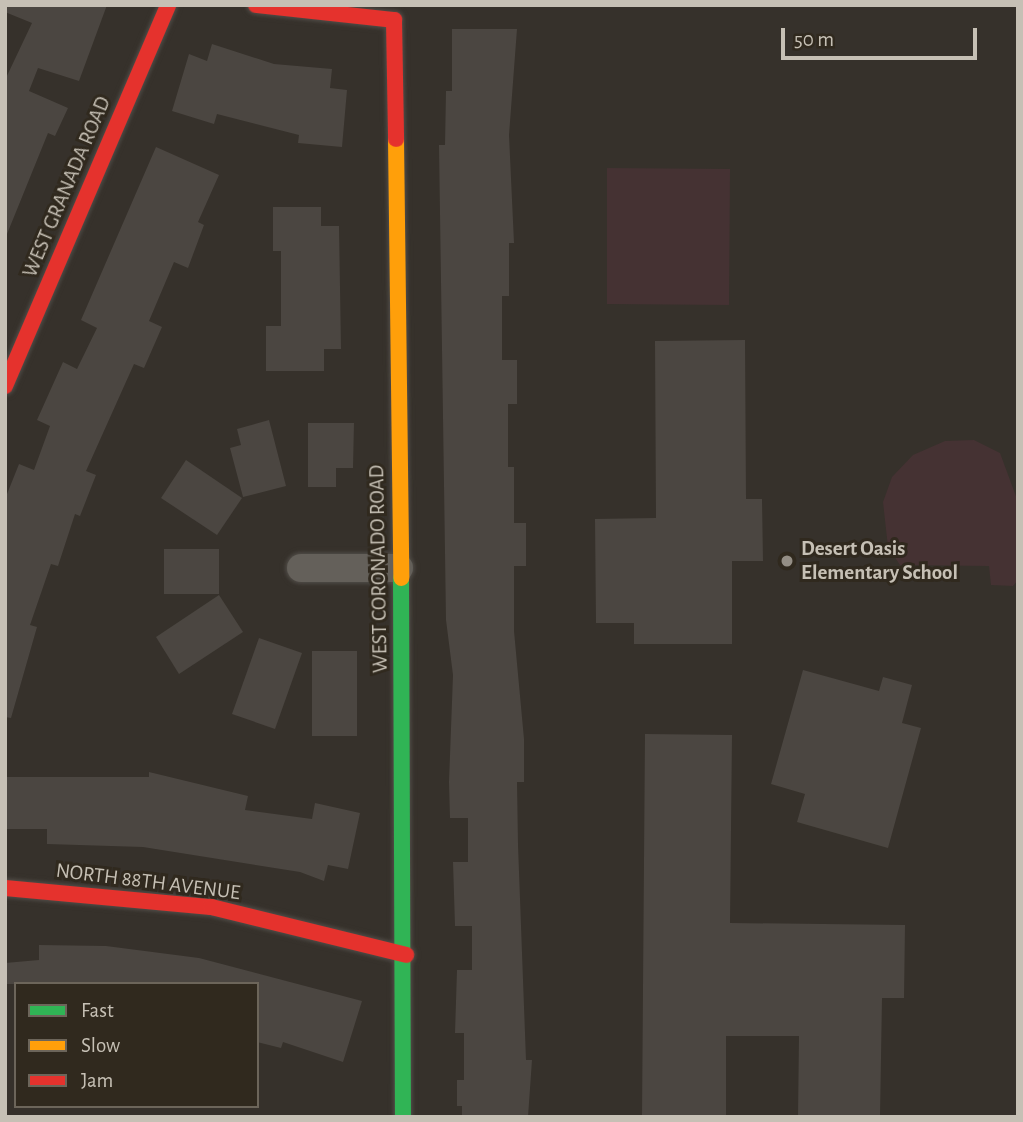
<!DOCTYPE html>
<html>
<head>
<meta charset="utf-8">
<style>
  body { margin:0 }
  #map { position:relative; width:1023px; height:1122px; overflow:hidden; background:#36312b; font-family:"Alegreya Sans",sans-serif }
  div>[style] { position:absolute }
  [style*='--x'] { left:calc(var(--x)*1px); top:calc(var(--y)*1px); width:calc(var(--w)*1px); rotate:calc(var(--a)*1deg) }
  .green>* { inset:0; background:#453233 }
  .building>* { inset:0; background:#4b4641 }
  .roads { filter:drop-shadow(0 0 2px #514d48) drop-shadow(0 0 2px #514d48) }
  .street>* { height:28px; margin:-14px; padding:0 14px; transform-origin:14px; border-radius:14px; background:#64605a }
  .fast>* { height:16px; margin:-8px; padding:0 8px; transform-origin:8px; border-radius:8px; background:#30b455 }
  .slow>* { height:16px; margin:-8px; padding:0 8px; transform-origin:8px; border-radius:8px; background:#ff9f0a }
  .jam>* { height:16px; margin:-8px; padding:0 8px; transform-origin:8px; border-radius:8px; background:#e5322d }
  .dots>* { width:19px; height:19px; translate:-50% -50%; box-sizing:border-box; border:4px solid #30291e; border-radius:50% }
  span { translate:-50% -50%; white-space:nowrap; text-align:center; line-height:1.15; -webkit-text-stroke:6px #30291e; paint-order:stroke }
  .street-label { font-size:21px; color:#c6c0b5 }
  .poi-label { font-size:21px; color:#c6c0b5; font-weight:700 }
  .left { translate:0 -50%; text-align:left }
  .frame { position:absolute; inset:0; border:7px solid #c6c0b5; pointer-events:none }
  .legend { position:absolute; left:14px; top:982px; width:245px; height:126px; box-sizing:border-box; background:#30291e; border:2px solid #6c655a; margin:0; padding:9px 12px; list-style:none; font-size:21px; color:#c6c0b5 }
  .legend li { display:flex; align-items:center; gap:14px; height:35px }
  .legend b { width:35px; border:2px solid #6c655a }
  .scale { position:absolute; left:781px; top:28px; width:196px; height:32px; box-sizing:border-box; border:4px solid #c6c0b5; border-top:0; padding-left:9px; font-size:21px; line-height:24px; white-space:nowrap; color:#c6c0b5; -webkit-text-stroke:5px #30291e; paint-order:stroke }
</style>
</head>
<body>
<div id="map">
  <div class="green">
    <i style="clip-path:polygon(607px 168px,730px 169px,729px 305px,607px 304px)"></i>
    <i style="clip-path:polygon(974px 440px,1000px 453px,1017px 499px,1018px 580px,1013px 586px,991px 585px,989px 566px,900px 565px,888px 547px,883px 502px,892px 477px,913px 455px,945px 441px)"></i>
  </div>
  <div class="building">
    <i style="clip-path:polygon(5px 5px,107px 5px,79px 81px,38px 68px,29px 91px,68px 108px,55px 136px,48px 133px,5px 239px,5px 80px,32px 23px,5px 12px)"></i>
    <i style="clip-path:polygon(452px 29px,517px 29px,509px 135px,514px 243px,509px 243px,509px 296px,502px 296px,502px 360px,517px 360px,517px 404px,508px 404px,508px 467px,514px 467px,514px 523px,526px 523px,526px 566px,514px 566px,514px 631px,524px 739px,524px 782px,517px 782px,518px 845px,526px 1060px,532px 1060px,528px 1117px,462px 1117px,462px 1106px,457px 1106px,457px 1080px,464px 1080px,464px 1033px,455px 1033px,457px 970px,472px 970px,472px 926px,455px 926px,453px 862px,468px 862px,468px 818px,450px 818px,449px 782px,453px 675px,446px 620px,439px 145px,445px 145px,446px 91px,452px 91px)"></i>
    <i style="clip-path:polygon(212px 44px,274px 64px,332px 69px,330px 88px,347px 90px,342px 147px,298px 143px,299px 135px,217px 114px,214px 124px,172px 111px,189px 54px,207px 61px)"></i>
    <i style="clip-path:polygon(156px 147px,219px 175px,198px 222px,204px 225px,188px 268px,174px 262px,149px 321px,162px 327px,144px 368px,134px 364px,86px 471px,96px 475px,80px 516px,75px 514px,58px 566px,51px 564px,30px 625px,37px 627px,11px 718px,5px 717px,5px 499px,19px 464px,34px 470px,50px 426px,37px 420px,63px 362px,77px 369px,97px 328px,81px 320px)"></i>
    <i style="clip-path:polygon(273px 207px,321px 207px,321px 226px,339px 226px,341px 349px,324px 349px,324px 371px,266px 371px,266px 326px,281px 326px,281px 251px,273px 251px)"></i>
    <i style="clip-path:polygon(745px 340px,746px 499px,762px 499px,763px 561px,732px 561px,732px 644px,634px 644px,634px 623px,596px 623px,595px 519px,656px 518px,655px 341px)"></i>
    <i style="clip-path:polygon(269px 420px,286px 486px,243px 497px,230px 448px,241px 445px,237px 429px)"></i>
    <i style="clip-path:polygon(308px 423px,354px 423px,353px 468px,336px 468px,336px 487px,308px 487px)"></i>
    <i style="clip-path:polygon(186px 460px,242px 498px,217px 535px,161px 498px)"></i>
    <i style="clip-path:polygon(164px 549px,219px 549px,219px 594px,164px 594px)"></i>
    <i style="clip-path:polygon(219px 595px,243px 632px,179px 674px,156px 637px)"></i>
    <i style="clip-path:polygon(259px 638px,302px 653px,275px 729px,232px 714px)"></i>
    <i style="clip-path:polygon(312px 651px,357px 651px,357px 736px,312px 736px)"></i>
    <i style="clip-path:polygon(803px 670px,879px 691px,883px 677px,912px 685px,902px 723px,921px 728px,888px 848px,797px 822px,805px 794px,771px 784px)"></i>
    <i style="clip-path:polygon(645px 734px,732px 735px,730px 923px,905px 925px,904px 998px,882px 998px,880px 1117px,798px 1117px,799px 1036px,726px 1036px,726px 1117px,642px 1117px)"></i>
    <i style="clip-path:polygon(149px 772px,248px 796px,245px 810px,312px 819px,315px 803px,360px 813px,348px 869px,328px 865px,324px 881px,300px 872px,143px 847px,47px 844px,47px 829px,5px 829px,5px 777px,149px 777px)"></i>
    <i style="clip-path:polygon(39px 945px,106px 946px,199px 958px,362px 1001px,343px 1062px,283px 1042px,281px 1048px,257px 1042px,257px 984px,5px 984px,5px 963px,39px 960px)"></i>
  </div>
  <div class="roads">
    <div class="street">
      <i style="--x:301;--y:568;--w:98;--a:0"></i>
    </div>
    <div class="fast">
      <i style="--x:401;--y:578;--w:539;--a:89.79"></i>
    </div>
    <div class="slow">
      <i style="--x:396;--y:139;--w:439;--a:89.3"></i>
    </div>
    <div class="jam">
      <i style="--x:256;--y:5;--w:139;--a:6.2"></i>
      <i style="--x:394;--y:20;--w:119;--a:89"></i>
      <i style="--x:5;--y:386;--w:414;--a:-66.8"></i>
      <i style="--x:5;--y:888;--w:207;--a:5.3"></i>
      <i style="--x:211;--y:907;--w:201;--a:13.8"></i>
    </div>
  </div>
  <div class="dots">
    <i style="left:787px;top:561px;background:#948e85"></i>
  </div>
  <div class="street-label">
    <span style="left:67px;top:187px;rotate:-67deg">WEST GRANADA ROAD</span>
    <span style="left:379px;top:569px;rotate:-91deg">WEST CORONADO ROAD</span>
    <span style="left:148px;top:882px;rotate:7deg">NORTH 88TH AVENUE</span>
  </div>
  <div class="poi-label">
    <span class="left" style="left:801px;top:561px">Desert Oasis<br>Elementary School</span>
  </div>
  <div class="frame"></div>
  <ul class="legend">
  <li><b style="height:9px;background:#30b455"></b>Fast</li>
  <li><b style="height:9px;background:#ff9f0a"></b>Slow</li>
  <li><b style="height:9px;background:#e5322d"></b>Jam</li>
  </ul>
  <div class="scale">50 m</div>
</div>
</body>
</html>
